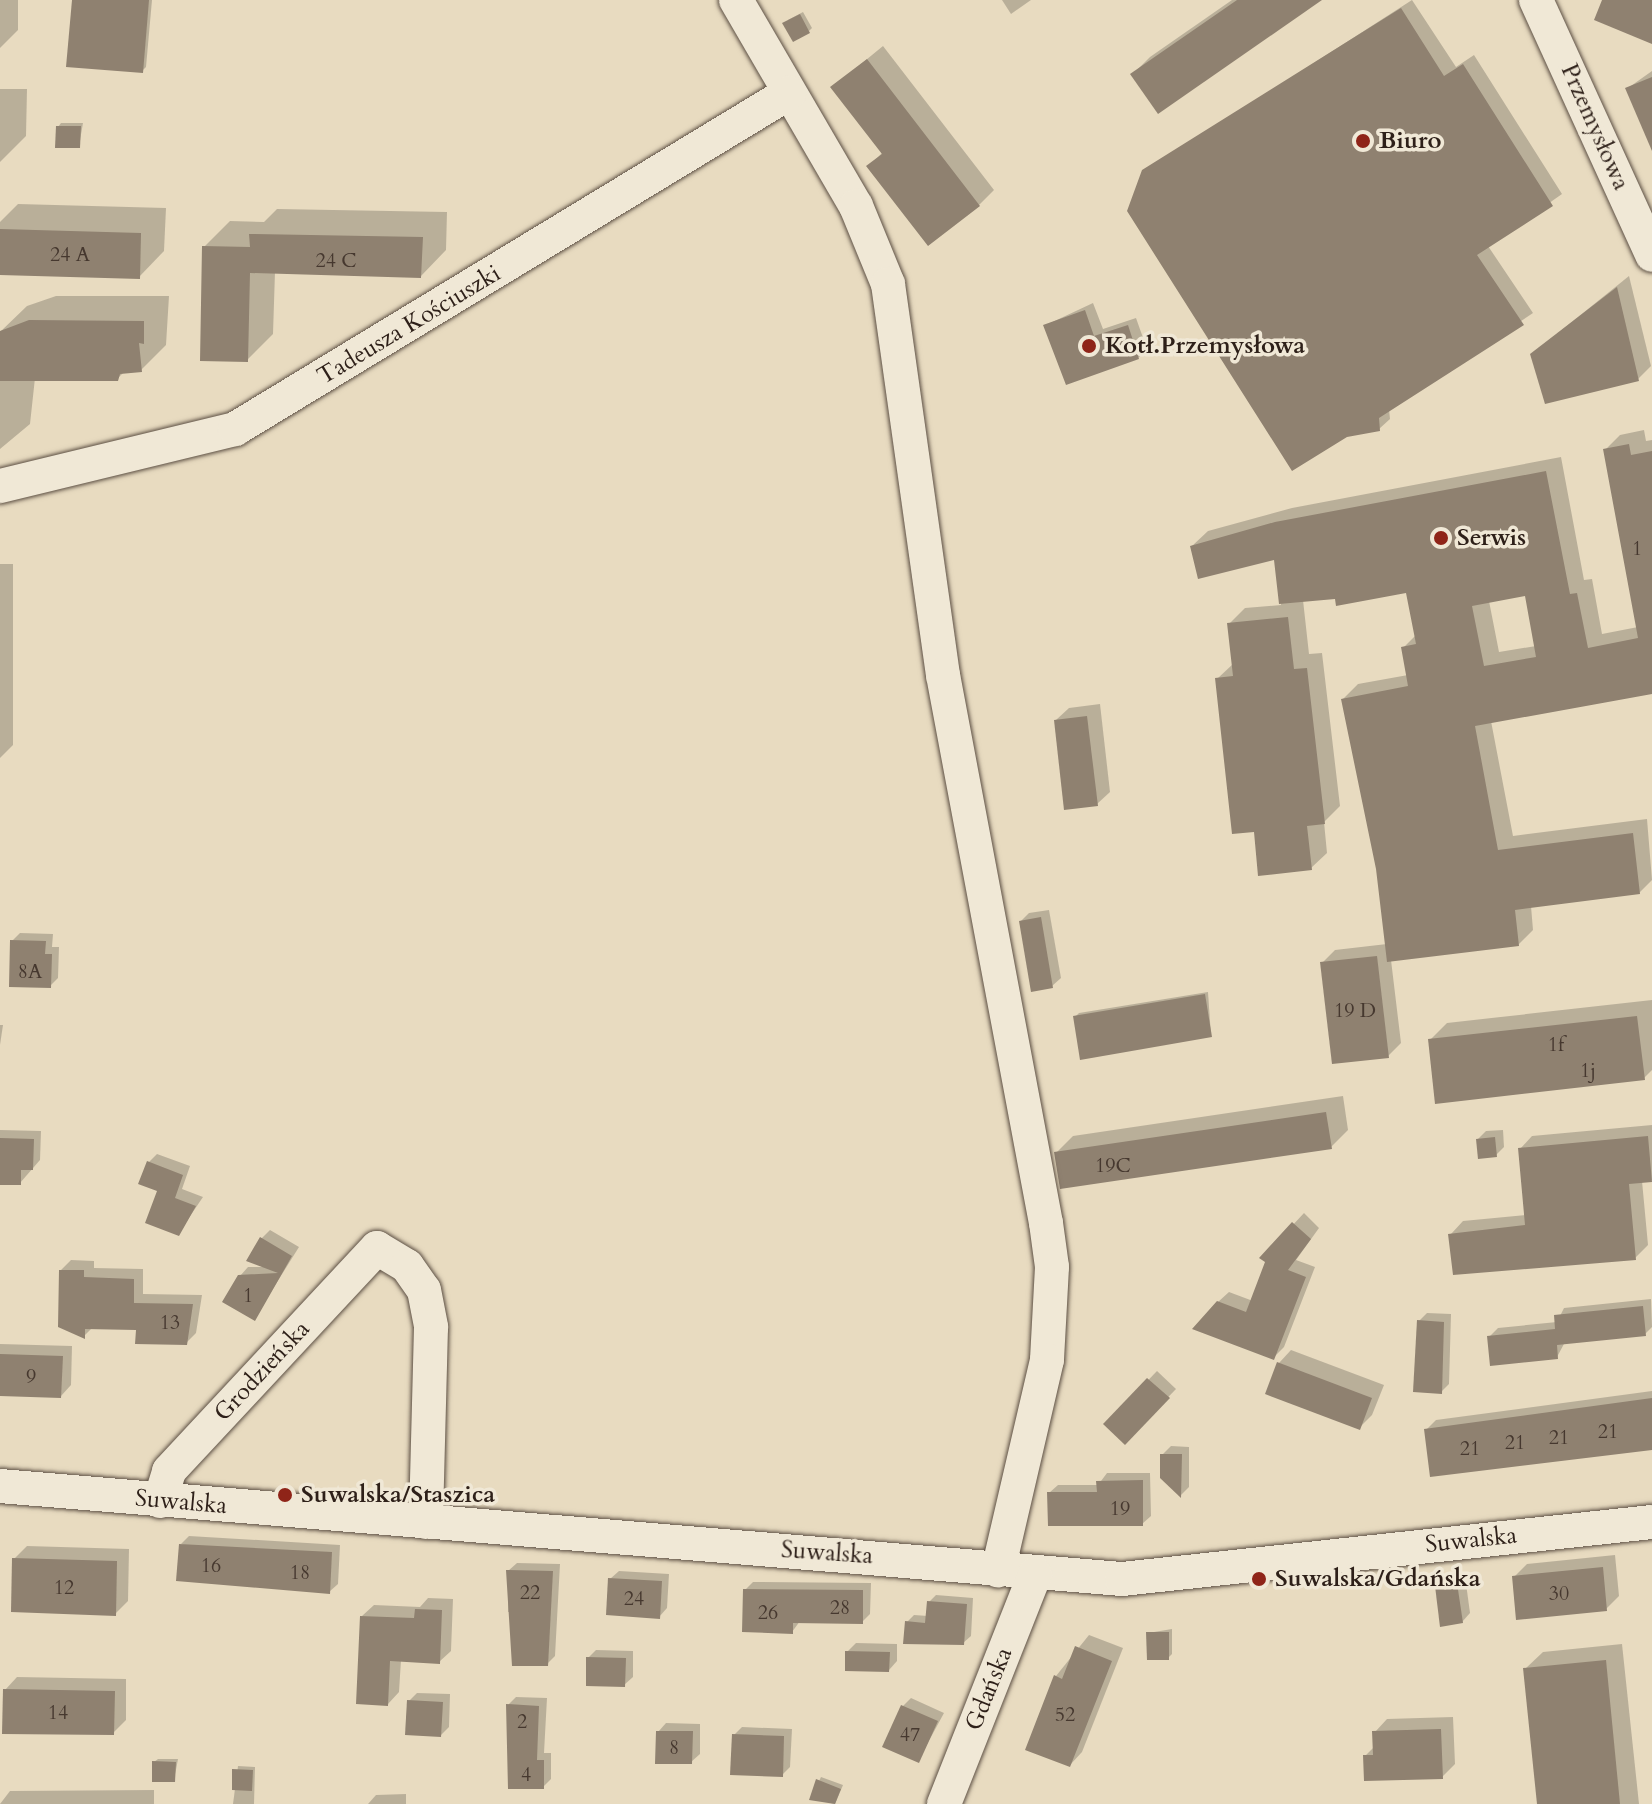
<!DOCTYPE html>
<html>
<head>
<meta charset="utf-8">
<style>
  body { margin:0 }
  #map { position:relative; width:1652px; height:1804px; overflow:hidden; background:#e8dbc0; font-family:Cardo,serif }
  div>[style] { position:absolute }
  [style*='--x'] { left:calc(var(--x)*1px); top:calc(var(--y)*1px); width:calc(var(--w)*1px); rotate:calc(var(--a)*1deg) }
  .shadow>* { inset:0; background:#0003 }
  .building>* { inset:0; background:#8f8170 }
  .roads { filter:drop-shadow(0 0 2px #5c4f43) drop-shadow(0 0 2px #5c4f43) }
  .minor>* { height:34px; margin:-17px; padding:0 17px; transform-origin:17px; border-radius:17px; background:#f0e8d6 }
  .dots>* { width:22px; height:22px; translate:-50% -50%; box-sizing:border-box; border:4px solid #f0e8d6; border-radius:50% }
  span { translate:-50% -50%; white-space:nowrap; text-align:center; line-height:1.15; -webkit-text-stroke:7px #f0e8d6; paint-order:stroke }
  .number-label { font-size:20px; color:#46382f }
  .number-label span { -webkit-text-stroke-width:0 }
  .street-label { font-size:24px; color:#2e2019 }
  .poi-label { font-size:24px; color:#2e2019; font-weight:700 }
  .left { translate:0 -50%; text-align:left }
</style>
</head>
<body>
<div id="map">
  <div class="shadow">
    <i style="clip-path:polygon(0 0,18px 0,18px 30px,0 48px)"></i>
    <i style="clip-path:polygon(74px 0,152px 0,146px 67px,142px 71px)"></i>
    <i style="clip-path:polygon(1002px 0,1031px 0,1011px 14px)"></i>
    <i style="clip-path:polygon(1232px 0,1317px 0,1133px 74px,1150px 57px)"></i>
    <i style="clip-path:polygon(1412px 0,1456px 67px,1474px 55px,1562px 194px,1488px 246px,1533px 313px,1389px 409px,1390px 419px,1379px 429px,1144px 172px)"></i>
    <i style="clip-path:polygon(803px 12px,812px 28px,809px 31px,788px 20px)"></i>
    <i style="clip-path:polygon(883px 46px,994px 190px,979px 205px,868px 167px,883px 152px,833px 87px)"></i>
    <i style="clip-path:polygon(1652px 71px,1652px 146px,1628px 88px)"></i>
    <i style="clip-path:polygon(0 89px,27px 89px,26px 136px,0 162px)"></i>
    <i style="clip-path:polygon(61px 123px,83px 123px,79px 146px,58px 127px)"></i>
    <i style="clip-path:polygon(18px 204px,166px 208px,164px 251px,139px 277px,0 273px,0 222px)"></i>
    <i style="clip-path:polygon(277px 209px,447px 212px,446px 250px,421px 276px,275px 272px,273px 334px,247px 360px,204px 247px,230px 221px,264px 222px)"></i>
    <i style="clip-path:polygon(1629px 276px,1651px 366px,1638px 379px,1532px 354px)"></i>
    <i style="clip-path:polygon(56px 296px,169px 296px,166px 345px,141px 370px,125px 371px,117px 379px,35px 378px,30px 424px,0 449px,0 332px,27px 306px)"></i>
    <i style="clip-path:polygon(1093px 303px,1103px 329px,1136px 318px,1147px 349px,1138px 358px,1046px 325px)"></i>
    <i style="clip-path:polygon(evenodd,1644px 430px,1646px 441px,1652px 440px,1652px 691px,1491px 721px,1513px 836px,1647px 819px,1652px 880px,1639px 893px,1531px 906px,1533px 930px,1518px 945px,1391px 960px,1401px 1043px,1388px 1056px,1322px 963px,1335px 950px,1387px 944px,1378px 869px,1343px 699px,1358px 684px,1408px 675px,1403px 648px,1416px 635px,1407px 590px,1303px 600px,1309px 654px,1322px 653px,1340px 806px,1324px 822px,1327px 853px,1311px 868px,1256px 830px,1217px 679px,1234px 663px,1229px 624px,1245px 608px,1281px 605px,1276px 558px,1192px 546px,1208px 531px,1292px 508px,1561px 457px,1584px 580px,1592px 579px,1602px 634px,1638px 627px,1605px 450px,1620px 435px,1644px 430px,1526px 594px,1536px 646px,1499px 652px,1489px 601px,1526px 594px)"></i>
    <i style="clip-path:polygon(0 564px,13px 564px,13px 745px,0 758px)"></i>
    <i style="clip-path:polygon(1100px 704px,1110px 792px,1097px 804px,1056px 720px,1069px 708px)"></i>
    <i style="clip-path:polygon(1049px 910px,1061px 978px,1052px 986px,1021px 921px,1029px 913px)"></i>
    <i style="clip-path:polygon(20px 933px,53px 934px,52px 947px,59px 947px,58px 978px,50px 986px,12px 941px)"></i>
    <i style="clip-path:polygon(1208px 992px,1211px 1036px,1075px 1017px,1079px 1013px)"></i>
    <i style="clip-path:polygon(1652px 1000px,1652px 1070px,1644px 1078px,1430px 1040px,1447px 1023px)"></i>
    <i style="clip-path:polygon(0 1025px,3px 1025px,0 1045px)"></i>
    <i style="clip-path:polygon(1343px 1096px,1348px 1130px,1331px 1147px,1056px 1153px,1073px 1136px)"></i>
    <i style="clip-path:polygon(1652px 1125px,1652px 1180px,1642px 1181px,1648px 1245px,1635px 1258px,1451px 1234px,1463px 1221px,1526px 1215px,1520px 1149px,1532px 1136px)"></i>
    <i style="clip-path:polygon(0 1130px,41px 1131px,40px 1160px,20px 1183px,0 1183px)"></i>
    <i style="clip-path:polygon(1503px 1130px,1504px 1147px,1496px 1155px,1478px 1139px,1486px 1131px)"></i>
    <i style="clip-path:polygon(157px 1154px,190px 1166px,182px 1189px,203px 1197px,178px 1234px,149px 1162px)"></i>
    <i style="clip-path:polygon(1304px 1213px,1319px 1228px,1296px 1260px,1315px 1267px,1284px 1347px,1274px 1357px,1218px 1302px,1229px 1292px,1253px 1301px,1268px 1261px,1262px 1258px)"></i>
    <i style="clip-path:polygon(270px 1230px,299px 1247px,254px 1319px,240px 1276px,248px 1267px,266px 1267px,262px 1238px)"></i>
    <i style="clip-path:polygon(71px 1260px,94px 1261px,94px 1268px,143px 1269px,143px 1294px,202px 1295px,196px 1333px,186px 1343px,138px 1328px,93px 1327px,84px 1336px,61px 1270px)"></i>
    <i style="clip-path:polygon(1651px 1299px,1652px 1327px,1645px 1334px,1565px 1342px,1557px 1357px,1489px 1337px,1498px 1328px,1557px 1322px,1564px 1308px)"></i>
    <i style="clip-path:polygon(1427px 1313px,1451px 1314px,1449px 1384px,1441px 1392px,1419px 1321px)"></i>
    <i style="clip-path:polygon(0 1344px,72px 1346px,71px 1385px,61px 1396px,0 1394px)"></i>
    <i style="clip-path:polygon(1291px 1350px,1384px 1385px,1372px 1415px,1359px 1428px,1279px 1363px)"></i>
    <i style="clip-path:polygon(1157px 1371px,1176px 1389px,1128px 1439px,1106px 1424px)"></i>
    <i style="clip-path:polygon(1652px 1391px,1652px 1448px,1426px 1430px,1436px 1420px)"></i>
    <i style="clip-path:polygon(1171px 1446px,1189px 1447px,1189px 1487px,1181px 1495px,1162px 1455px)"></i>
    <i style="clip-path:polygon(1107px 1473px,1150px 1473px,1151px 1516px,1142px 1524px,1049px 1493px,1058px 1485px,1098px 1485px)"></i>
    <i style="clip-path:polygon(189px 1536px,340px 1545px,338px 1584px,329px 1592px,181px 1544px)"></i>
    <i style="clip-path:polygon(27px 1546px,129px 1549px,128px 1601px,115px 1614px,14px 1559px)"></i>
    <i style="clip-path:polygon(1615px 1555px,1619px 1596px,1606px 1609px,1514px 1577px,1527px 1564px)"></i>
    <i style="clip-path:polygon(517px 1563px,560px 1564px,555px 1656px,547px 1664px,514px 1612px,508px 1612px,508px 1571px)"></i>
    <i style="clip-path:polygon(619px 1571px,669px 1574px,667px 1608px,659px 1617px,610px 1579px)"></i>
    <i style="clip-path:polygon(1465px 1576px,1470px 1613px,1462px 1622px,1437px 1587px,1445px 1579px)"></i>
    <i style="clip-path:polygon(753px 1582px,871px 1583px,870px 1614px,862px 1622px,800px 1621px,792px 1632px,745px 1590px)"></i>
    <i style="clip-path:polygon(936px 1595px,973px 1598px,971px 1636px,963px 1643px,907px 1622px,914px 1615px,928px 1616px,929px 1602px)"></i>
    <i style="clip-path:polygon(428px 1598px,453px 1599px,451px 1651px,439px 1662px,401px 1660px,399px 1692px,388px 1704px,362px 1616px,374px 1605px,420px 1607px)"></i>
    <i style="clip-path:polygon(1172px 1629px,1172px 1654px,1168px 1658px,1148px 1633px)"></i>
    <i style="clip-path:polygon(1089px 1635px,1123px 1648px,1082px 1752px,1070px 1765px,1056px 1676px)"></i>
    <i style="clip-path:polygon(856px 1643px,897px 1644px,897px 1661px,889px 1670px,847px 1652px)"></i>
    <i style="clip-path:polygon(1622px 1644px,1639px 1804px,1539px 1804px,1525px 1669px,1543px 1652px)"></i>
    <i style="clip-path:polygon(596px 1650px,633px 1651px,633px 1677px,624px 1685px,588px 1658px)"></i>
    <i style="clip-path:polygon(17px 1677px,126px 1679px,126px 1720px,113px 1733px,5px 1690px)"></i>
    <i style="clip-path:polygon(417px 1693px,450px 1694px,449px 1727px,441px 1735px,409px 1701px)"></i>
    <i style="clip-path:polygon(516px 1697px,547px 1698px,544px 1753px,551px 1753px,551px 1779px,543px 1787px,508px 1705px)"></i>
    <i style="clip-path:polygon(911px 1698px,944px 1713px,918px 1761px,903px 1706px)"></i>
    <i style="clip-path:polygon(1453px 1717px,1455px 1764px,1442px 1777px,1365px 1756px,1375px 1746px,1375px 1732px,1387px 1719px)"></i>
    <i style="clip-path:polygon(666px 1723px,700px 1724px,700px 1754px,691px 1762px,658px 1732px)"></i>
    <i style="clip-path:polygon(742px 1727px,792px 1729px,790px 1767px,782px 1775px,734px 1735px)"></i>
    <i style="clip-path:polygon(158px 1759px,178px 1759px,174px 1780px,154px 1762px)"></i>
    <i style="clip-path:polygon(238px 1766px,255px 1767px,254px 1804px,233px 1804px)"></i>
    <i style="clip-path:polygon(821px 1777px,843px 1785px,835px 1804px,811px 1798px)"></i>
    <i style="clip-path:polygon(154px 1790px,154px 1804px,0 1804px,10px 1791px)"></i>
    <i style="clip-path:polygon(406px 1794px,406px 1804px,368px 1804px,376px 1795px)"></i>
  </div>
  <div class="building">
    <i style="clip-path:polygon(72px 0,149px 0,143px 73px,66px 67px)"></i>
    <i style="clip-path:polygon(1237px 0,1322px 0,1158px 114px,1130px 74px)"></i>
    <i style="clip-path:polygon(1602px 0,1652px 0,1652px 44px,1594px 20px)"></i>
    <i style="clip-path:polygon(1401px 8px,1444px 76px,1463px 64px,1553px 206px,1477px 255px,1524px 325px,1379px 418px,1380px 431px,1347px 437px,1292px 471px,1127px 211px,1142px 170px)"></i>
    <i style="clip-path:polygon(800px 14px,810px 33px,793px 42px,782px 23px)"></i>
    <i style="clip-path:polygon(867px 59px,980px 206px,928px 246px,866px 166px,882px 154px,830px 87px)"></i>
    <i style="clip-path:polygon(1652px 77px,1652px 151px,1625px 88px)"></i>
    <i style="clip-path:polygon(56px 126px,81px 126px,80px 148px,55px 148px)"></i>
    <i style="clip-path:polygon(0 229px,141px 233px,140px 279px,0 275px)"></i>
    <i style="clip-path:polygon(249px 234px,423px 237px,421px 278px,250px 273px,248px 362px,200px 361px,202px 246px,250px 247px)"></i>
    <i style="clip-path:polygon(1617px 287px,1639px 381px,1545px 404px,1530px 354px)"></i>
    <i style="clip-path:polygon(1085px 310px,1094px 336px,1128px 325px,1139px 359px,1066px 385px,1043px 325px)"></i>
    <i style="clip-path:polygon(29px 320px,144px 321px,144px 344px,139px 343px,142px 372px,120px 374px,118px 381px,0 381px,0 331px)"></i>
    <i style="clip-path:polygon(evenodd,1629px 444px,1631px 455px,1652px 451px,1652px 694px,1475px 726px,1498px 850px,1633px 833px,1640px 894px,1515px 910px,1519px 946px,1387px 962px,1376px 869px,1341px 699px,1408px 686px,1401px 647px,1416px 644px,1406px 593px,1336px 606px,1335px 599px,1279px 604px,1274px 560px,1198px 579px,1190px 546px,1275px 522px,1546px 471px,1570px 594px,1577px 593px,1588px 648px,1638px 638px,1603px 449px,1629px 444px,1525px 596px,1536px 657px,1484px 666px,1472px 606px,1525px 596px)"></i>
    <i style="clip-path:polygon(1288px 617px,1294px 669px,1307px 668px,1325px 824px,1307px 826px,1312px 870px,1258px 876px,1254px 832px,1232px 834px,1215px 678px,1233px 676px,1227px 623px)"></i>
    <i style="clip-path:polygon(1087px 716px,1098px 806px,1064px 810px,1054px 720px)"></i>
    <i style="clip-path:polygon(1041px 917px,1053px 988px,1031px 992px,1019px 921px)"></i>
    <i style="clip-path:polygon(10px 940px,46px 941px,45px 954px,52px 954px,51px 988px,9px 987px)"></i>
    <i style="clip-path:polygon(1377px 956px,1389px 1058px,1332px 1064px,1320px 962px)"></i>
    <i style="clip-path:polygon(1205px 994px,1212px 1037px,1080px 1060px,1073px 1016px)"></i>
    <i style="clip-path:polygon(1637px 1016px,1645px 1080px,1435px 1104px,1428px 1039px)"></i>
    <i style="clip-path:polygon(1326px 1112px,1332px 1149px,1060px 1189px,1054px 1152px)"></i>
    <i style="clip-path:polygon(1648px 1136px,1652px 1182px,1629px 1184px,1636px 1260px,1453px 1275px,1448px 1234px,1525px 1225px,1518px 1148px)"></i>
    <i style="clip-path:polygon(1495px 1137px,1497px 1157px,1478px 1159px,1476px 1139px)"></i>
    <i style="clip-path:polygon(0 1138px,34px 1139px,33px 1170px,21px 1170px,21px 1185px,0 1185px)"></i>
    <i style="clip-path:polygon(147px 1161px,183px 1175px,175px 1198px,196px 1206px,179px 1236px,145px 1223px,157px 1191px,138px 1184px)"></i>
    <i style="clip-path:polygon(1292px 1222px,1311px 1239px,1288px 1270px,1306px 1277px,1274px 1360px,1192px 1329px,1217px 1301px,1246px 1312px,1265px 1262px,1259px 1258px)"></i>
    <i style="clip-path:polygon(260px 1237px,292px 1256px,255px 1321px,222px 1302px,238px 1275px,278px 1273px,246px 1261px)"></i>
    <i style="clip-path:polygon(59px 1270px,84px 1270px,84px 1277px,134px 1279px,134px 1303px,193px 1304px,187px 1345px,135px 1344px,136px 1330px,85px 1329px,85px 1339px,58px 1327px)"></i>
    <i style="clip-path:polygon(1643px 1306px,1646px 1336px,1557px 1345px,1558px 1359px,1490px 1366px,1487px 1336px,1555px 1329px,1554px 1315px)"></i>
    <i style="clip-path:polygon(1417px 1320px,1444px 1322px,1442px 1394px,1413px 1392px)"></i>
    <i style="clip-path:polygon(0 1354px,63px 1356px,61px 1398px,0 1396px)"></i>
    <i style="clip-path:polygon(1277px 1362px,1372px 1398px,1360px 1430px,1265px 1394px)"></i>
    <i style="clip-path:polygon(1147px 1378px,1170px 1398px,1125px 1445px,1103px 1424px)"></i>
    <i style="clip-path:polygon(1652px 1398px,1652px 1450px,1430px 1477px,1424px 1429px)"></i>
    <i style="clip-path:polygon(1160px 1454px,1182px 1454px,1181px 1498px,1160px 1478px)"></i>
    <i style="clip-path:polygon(1143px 1480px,1143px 1526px,1048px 1526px,1047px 1492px,1097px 1492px,1096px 1481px)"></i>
    <i style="clip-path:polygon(179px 1544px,332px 1552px,330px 1594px,176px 1581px)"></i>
    <i style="clip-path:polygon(12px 1558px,117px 1561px,116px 1616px,11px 1612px)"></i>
    <i style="clip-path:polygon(1603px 1567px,1607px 1611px,1516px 1620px,1512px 1576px)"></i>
    <i style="clip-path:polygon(506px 1570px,553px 1571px,548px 1666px,512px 1666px)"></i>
    <i style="clip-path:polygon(608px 1578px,662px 1581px,660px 1619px,606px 1615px)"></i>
    <i style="clip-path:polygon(1457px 1583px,1463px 1623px,1440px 1627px,1435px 1586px)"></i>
    <i style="clip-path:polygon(743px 1589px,863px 1590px,863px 1624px,793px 1623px,793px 1634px,742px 1632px)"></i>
    <i style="clip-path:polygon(927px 1601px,967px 1604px,964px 1645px,903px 1644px,905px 1621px,925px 1623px)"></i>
    <i style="clip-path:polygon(415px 1609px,442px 1610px,440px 1664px,390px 1661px,388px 1706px,356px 1704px,360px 1616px,414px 1618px)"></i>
    <i style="clip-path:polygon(1146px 1632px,1169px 1632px,1169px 1660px,1147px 1660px)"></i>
    <i style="clip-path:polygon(1075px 1646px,1112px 1661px,1070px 1767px,1025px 1750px,1054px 1675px,1062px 1679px)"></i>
    <i style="clip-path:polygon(845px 1651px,890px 1652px,889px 1672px,845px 1671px)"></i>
    <i style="clip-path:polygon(586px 1657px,626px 1658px,625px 1687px,586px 1686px)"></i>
    <i style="clip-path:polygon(1606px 1660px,1620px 1804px,1537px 1804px,1523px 1668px)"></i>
    <i style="clip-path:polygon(3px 1689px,115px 1691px,114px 1735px,2px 1734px)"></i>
    <i style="clip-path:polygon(407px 1700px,443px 1702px,441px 1737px,405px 1735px)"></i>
    <i style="clip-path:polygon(506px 1704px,539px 1706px,537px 1760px,544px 1760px,544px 1789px,508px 1789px)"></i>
    <i style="clip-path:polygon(901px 1705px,938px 1721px,919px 1763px,882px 1747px)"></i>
    <i style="clip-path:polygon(1441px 1729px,1443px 1779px,1364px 1781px,1363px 1755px,1373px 1755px,1372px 1731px)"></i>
    <i style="clip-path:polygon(656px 1731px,693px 1731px,692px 1764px,655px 1764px)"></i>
    <i style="clip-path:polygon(732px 1734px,784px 1736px,783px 1777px,730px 1775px)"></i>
    <i style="clip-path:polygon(152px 1761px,176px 1762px,175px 1782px,152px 1782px)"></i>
    <i style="clip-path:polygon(232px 1769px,253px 1770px,252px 1791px,232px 1790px)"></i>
    <i style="clip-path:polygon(816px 1779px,841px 1789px,835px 1804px,809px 1800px)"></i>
  </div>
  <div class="roads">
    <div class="minor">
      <i style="--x:736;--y:0;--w:238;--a:59.8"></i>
      <i style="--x:856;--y:206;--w:84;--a:67.7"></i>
      <i style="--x:888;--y:284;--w:395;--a:82"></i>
      <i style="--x:943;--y:675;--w:558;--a:79.36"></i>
      <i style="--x:1046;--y:1223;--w:44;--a:82.2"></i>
      <i style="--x:1052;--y:1267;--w:93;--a:93.1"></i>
      <i style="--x:1047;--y:1360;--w:216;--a:103.1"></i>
      <i style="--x:1536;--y:0;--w:280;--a:65.5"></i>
      <i style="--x:0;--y:486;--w:242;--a:-13.6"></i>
      <i style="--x:235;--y:429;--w:648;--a:-31.24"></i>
      <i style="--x:0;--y:1486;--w:1126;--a:4.74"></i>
      <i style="--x:1122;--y:1579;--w:533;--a:-6.14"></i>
      <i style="--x:160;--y:1501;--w:31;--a:-73"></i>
      <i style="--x:169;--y:1471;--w:305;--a:-47"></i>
      <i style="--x:377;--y:1248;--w:35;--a:31"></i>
      <i style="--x:407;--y:1266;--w:29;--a:55"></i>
      <i style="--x:424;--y:1290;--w:38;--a:79"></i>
      <i style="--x:431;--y:1327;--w:195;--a:91.5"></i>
      <i style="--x:944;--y:1804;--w:247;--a:-68.4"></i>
    </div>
  </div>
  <div class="dots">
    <i style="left:1363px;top:141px;background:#8f2418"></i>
    <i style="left:1089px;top:346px;background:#8f2418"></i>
    <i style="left:1441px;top:538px;background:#8f2418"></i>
    <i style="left:285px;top:1495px;background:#8f2418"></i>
    <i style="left:1259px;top:1579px;background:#8f2418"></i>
  </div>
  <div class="number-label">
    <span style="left:70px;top:254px">24 A</span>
    <span style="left:336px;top:260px">24 C</span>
    <span style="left:1637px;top:548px">1</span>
    <span style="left:30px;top:971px">8A</span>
    <span style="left:1355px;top:1010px">19 D</span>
    <span style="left:1556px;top:1044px">1f</span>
    <span style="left:1588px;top:1070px">1j</span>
    <span style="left:1113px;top:1165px">19C</span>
    <span style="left:248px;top:1295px">1</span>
    <span style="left:170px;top:1322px">13</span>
    <span style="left:31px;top:1376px">9</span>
    <span style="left:1608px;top:1431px">21</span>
    <span style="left:1559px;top:1437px">21</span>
    <span style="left:1515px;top:1442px">21</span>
    <span style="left:1470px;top:1448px">21</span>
    <span style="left:1120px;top:1508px">19</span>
    <span style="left:211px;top:1565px">16</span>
    <span style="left:300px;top:1572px">18</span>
    <span style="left:64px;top:1587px">12</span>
    <span style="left:530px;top:1592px">22</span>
    <span style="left:1559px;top:1593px">30</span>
    <span style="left:634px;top:1598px">24</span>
    <span style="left:840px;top:1607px">28</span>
    <span style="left:768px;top:1612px">26</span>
    <span style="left:58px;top:1712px">14</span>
    <span style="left:1065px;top:1714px">52</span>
    <span style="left:522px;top:1721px">2</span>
    <span style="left:910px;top:1734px">47</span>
    <span style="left:674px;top:1747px">8</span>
    <span style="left:526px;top:1774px">4</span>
  </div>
  <div class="street-label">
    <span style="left:1595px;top:127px;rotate:66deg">Przemysłowa</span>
    <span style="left:409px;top:325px;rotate:-31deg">Tadeusza Kościuszki</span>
    <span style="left:262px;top:1371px;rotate:-47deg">Grodzieńska</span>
    <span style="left:181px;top:1502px;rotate:5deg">Suwalska</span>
    <span style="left:1471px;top:1540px;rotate:-6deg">Suwalska</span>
    <span style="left:827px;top:1553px;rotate:4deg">Suwalska</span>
    <span style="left:989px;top:1689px;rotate:-68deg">Gdańska</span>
  </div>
  <div class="poi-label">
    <span class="left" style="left:1379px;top:141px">Biuro</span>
    <span class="left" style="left:1105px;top:346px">Kotł.Przemysłowa</span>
    <span class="left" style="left:1457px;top:538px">Serwis</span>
    <span class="left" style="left:301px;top:1495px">Suwalska/Staszica</span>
    <span class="left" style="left:1275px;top:1579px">Suwalska/Gdańska</span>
  </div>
</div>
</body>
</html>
